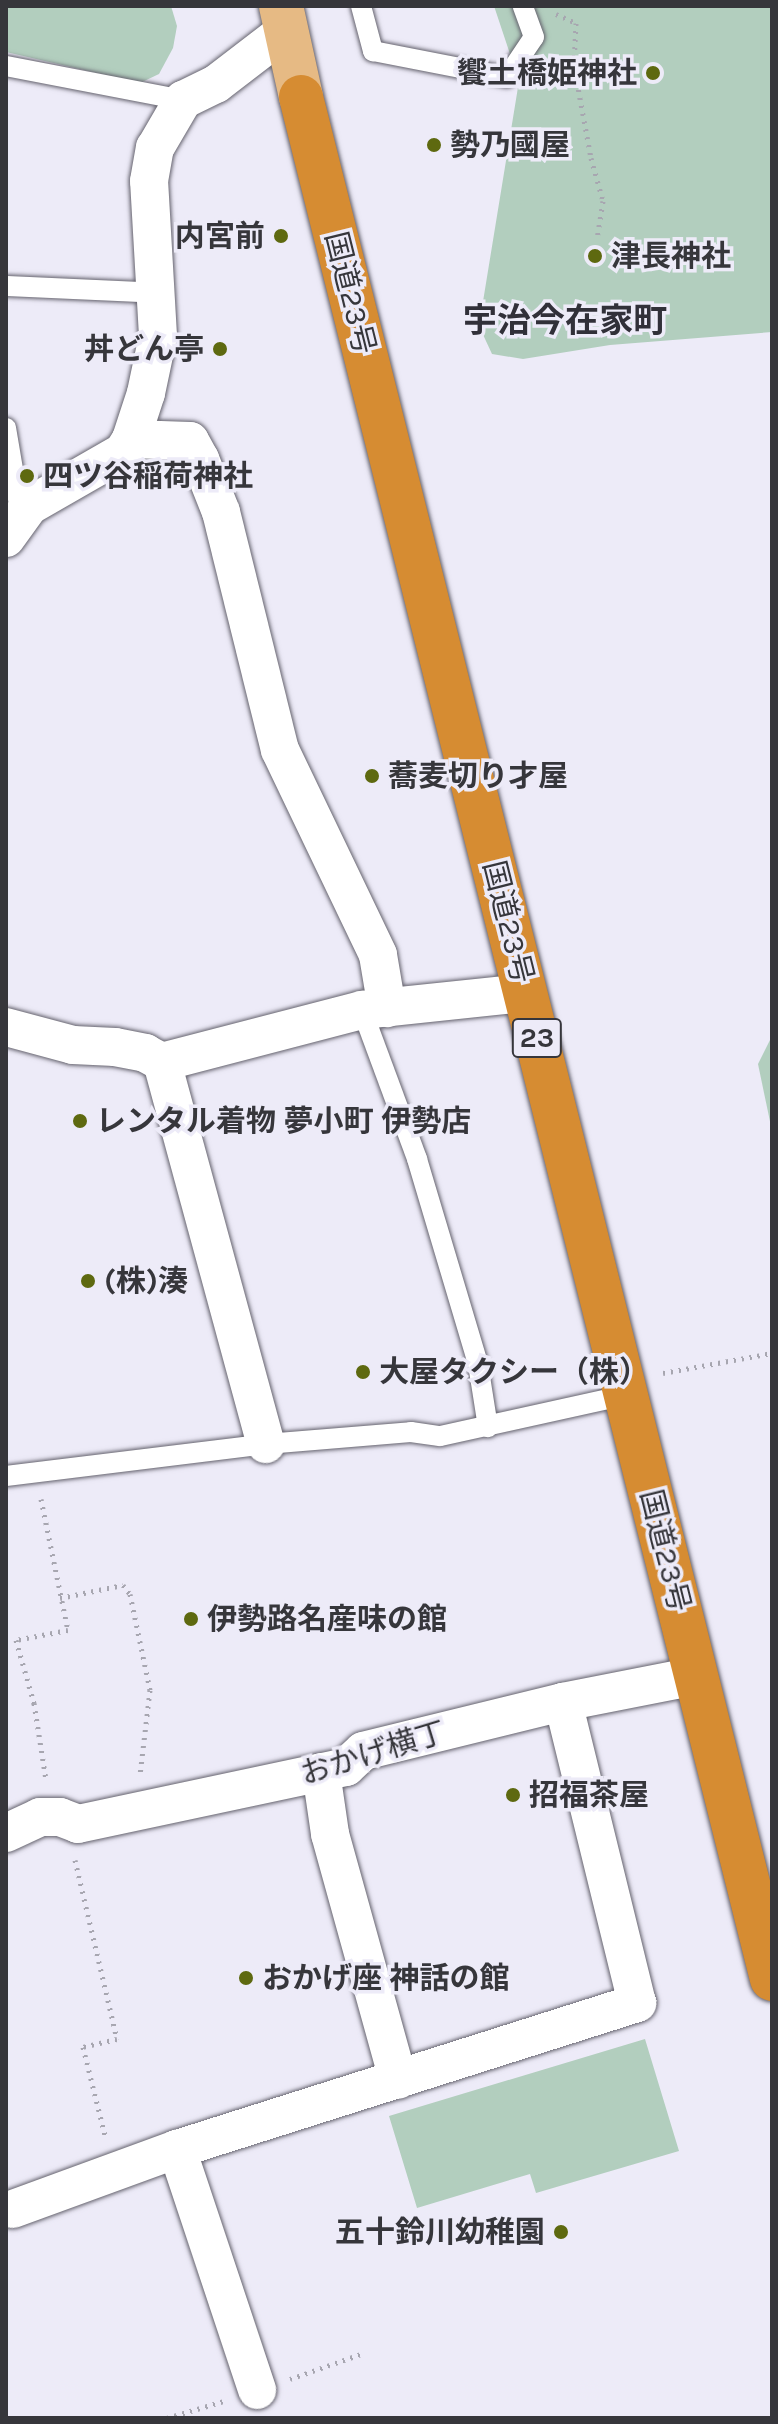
<!DOCTYPE html>
<html>
<head>
<meta charset="utf-8">
<style>
  body { margin:0 }
  #map { position:relative; width:778px; height:2424px; overflow:hidden; background:#edebf8; font-family:Karla,"Noto Sans JP",sans-serif }
  div>[style] { position:absolute }
  [style*='--x'] { left:calc(var(--x)*1px); top:calc(var(--y)*1px); width:calc(var(--w)*1px); rotate:calc(var(--a)*1deg) }
  .green>* { inset:0; background:#b2cebe }
  .path>* { height:5px; margin-top:-2.5px; transform-origin:0; background:repeating-linear-gradient(90deg,#a7a6b0 0 2px,transparent 0 8px) }
  .roads { filter:drop-shadow(0 0 2px #65636e) drop-shadow(0 0 2px #65636e) }
  .lane>* { height:20px; margin:-10px; padding:0 10px; transform-origin:10px; border-radius:10px; background:#fff }
  .street>* { height:38px; margin:-19px; padding:0 19px; transform-origin:19px; border-radius:19px; background:#fff }
  .primary>* { height:44px; margin:-22px; padding:0 22px; transform-origin:22px; border-radius:22px; background:#e6ba84 }
  .highway>* { height:44px; margin:-22px; padding:0 22px; transform-origin:22px; border-radius:22px; background:#d68c32 }
  .dots>* { width:22px; height:22px; translate:-50% -50%; box-sizing:border-box; border:4px solid #edebf8; border-radius:50% }
  span { translate:-50% -50%; white-space:nowrap; text-align:center; line-height:1.15; -webkit-text-stroke:7px #edebf8; paint-order:stroke }
  .shield-label span { padding:2px 6px; background:#edebf8; border:2px solid; border-radius:6px; -webkit-text-stroke-width:0 }
  .shield-label { font-size:28px; color:#36363b; font-weight:700 }
  .poi-label { font-size:30px; color:#36363b; font-weight:700 }
  .right { translate:-100% -50%; text-align:right }
  .left { translate:0 -50%; text-align:left }
  .street-label { font-size:30px; color:#36363b }
  .quarter-label { font-size:34px; color:#313039; font-weight:700 }
  .frame { position:absolute; inset:0; border:8px solid #36363b; pointer-events:none }
</style>
</head>
<body>
<div id="map">
  <div class="green">
    <i style="clip-path:polygon(6px 6px,171px 6px,177px 26px,173px 48px,159px 74px,140px 83px,6px 52px)"></i>
    <i style="clip-path:polygon(494px 6px,772px 6px,772px 332px,610px 345px,523px 359px,492px 354px,479px 326px,519px 81px)"></i>
    <i style="clip-path:polygon(772px 1036px,772px 1131px,758px 1064px)"></i>
    <i style="clip-path:polygon(645px 2039px,679px 2151px,536px 2193px,530px 2174px,417px 2208px,389px 2116px)"></i>
  </div>
  <div class="path">
    <i style="--x:556;--y:14;--w:22;--a:24"></i>
    <i style="--x:576;--y:23;--w:43;--a:92.7"></i>
    <i style="--x:574;--y:66;--w:94;--a:79.5"></i>
    <i style="--x:591;--y:158;--w:45;--a:74.4"></i>
    <i style="--x:603;--y:201;--w:39;--a:99"></i>
    <i style="--x:663;--y:1373;--w:111;--a:-10.4"></i>
    <i style="--x:41;--y:1499;--w:134;--a:78.4"></i>
    <i style="--x:68;--y:1630;--w:53;--a:169.1"></i>
    <i style="--x:16;--y:1640;--w:66;--a:74.1"></i>
    <i style="--x:34;--y:1703;--w:78;--a:81.1"></i>
    <i style="--x:60;--y:1598;--w:64;--a:-11.7"></i>
    <i style="--x:123;--y:1585;--w:11;--a:52"></i>
    <i style="--x:130;--y:1594;--w:98;--a:78.2"></i>
    <i style="--x:150;--y:1690;--w:86;--a:96.7"></i>
    <i style="--x:75;--y:1860;--w:184;--a:76.8"></i>
    <i style="--x:117;--y:2039;--w:35;--a:167"></i>
    <i style="--x:83;--y:2047;--w:91;--a:76"></i>
    <i style="--x:290;--y:2379;--w:78;--a:-19.4"></i>
    <i style="--x:167;--y:2418;--w:59;--a:-16.6"></i>
  </div>
  <div class="roads">
    <div class="lane">
      <i style="--x:361;--y:6;--w:47;--a:75.1"></i>
      <i style="--x:373;--y:51;--w:136;--a:11"></i>
      <i style="--x:507;--y:77;--w:48;--a:-56"></i>
      <i style="--x:534;--y:37;--w:33;--a:-110"></i>
      <i style="--x:6;--y:66;--w:180;--a:10.9"></i>
      <i style="--x:6;--y:286;--w:152;--a:2.6"></i>
      <i style="--x:6;--y:428;--w:90;--a:80.4"></i>
      <i style="--x:362;--y:1010;--w:159;--a:69.7"></i>
      <i style="--x:417;--y:1159;--w:214;--a:73.4"></i>
      <i style="--x:478;--y:1364;--w:64;--a:81"></i>
      <i style="--x:6;--y:1476;--w:262;--a:-7"></i>
      <i style="--x:266;--y:1444;--w:145;--a:-4.7"></i>
      <i style="--x:411;--y:1432;--w:29;--a:8"></i>
      <i style="--x:440;--y:1436;--w:190;--a:-12.4"></i>
    </div>
    <div class="street">
      <i style="--x:131;--y:439;--w:59;--a:1.9"></i>
      <i style="--x:190;--y:441;--w:21;--a:61"></i>
      <i style="--x:200;--y:459;--w:57;--a:68.4"></i>
      <i style="--x:221;--y:512;--w:245;--a:76.1"></i>
      <i style="--x:280;--y:750;--w:227;--a:64.4"></i>
      <i style="--x:378;--y:955;--w:54;--a:80.4"></i>
      <i style="--x:6;--y:538;--w:39;--a:-54"></i>
      <i style="--x:29;--y:506;--w:108;--a:-29.9"></i>
      <i style="--x:123;--y:452;--w:15;--a:-58"></i>
      <i style="--x:131;--y:439;--w:48;--a:-71.9"></i>
      <i style="--x:146;--y:393;--w:58;--a:-78.1"></i>
      <i style="--x:158;--y:336;--w:155;--a:-93.3"></i>
      <i style="--x:149;--y:181;--w:34;--a:-80"></i>
      <i style="--x:155;--y:148;--w:56;--a:-59.7"></i>
      <i style="--x:183;--y:100;--w:37;--a:-26"></i>
      <i style="--x:216;--y:84;--w:87;--a:-37.5"></i>
      <i style="--x:6;--y:1027;--w:69;--a:15"></i>
      <i style="--x:73;--y:1045;--w:42;--a:2.7"></i>
      <i style="--x:115;--y:1047;--w:31;--a:11"></i>
      <i style="--x:145;--y:1053;--w:19;--a:28"></i>
      <i style="--x:162;--y:1062;--w:207;--a:-14.6"></i>
      <i style="--x:362;--y:1010;--w:164;--a:-6"></i>
      <i style="--x:162;--y:1062;--w:396;--a:74.8"></i>
      <i style="--x:321;--y:1772;--w:63;--a:81.7"></i>
      <i style="--x:330;--y:1834;--w:255;--a:74.5"></i>
      <i style="--x:6;--y:1833;--w:38;--a:-25"></i>
      <i style="--x:40;--y:1817;--w:20;--a:0"></i>
      <i style="--x:60;--y:1817;--w:19;--a:21"></i>
      <i style="--x:78;--y:1824;--w:274;--a:-12"></i>
      <i style="--x:346;--y:1767;--w:23;--a:-43"></i>
      <i style="--x:363;--y:1751;--w:206;--a:-13.8"></i>
      <i style="--x:563;--y:1702;--w:135;--a:-11.1"></i>
      <i style="--x:177;--y:2149;--w:254;--a:71.6"></i>
      <i style="--x:13;--y:2209;--w:175;--a:-20.1"></i>
      <i style="--x:177;--y:2149;--w:483;--a:-17.6"></i>
      <i style="--x:637;--y:2003;--w:310;--a:-103.8"></i>
    </div>
    <div class="primary">
      <i style="--x:281;--y:6;--w:93;--a:77.6"></i>
    </div>
    <div class="highway">
      <i style="--x:301;--y:97;--w:1940;--a:75.95"></i>
    </div>
  </div>
  <div class="dots">
    <i style="left:653px;top:73px;background:#5e6910"></i>
    <i style="left:434px;top:145px;background:#5e6910"></i>
    <i style="left:281px;top:236px;background:#5e6910"></i>
    <i style="left:595px;top:256px;background:#5e6910"></i>
    <i style="left:220px;top:349px;background:#5e6910"></i>
    <i style="left:27px;top:476px;background:#5e6910"></i>
    <i style="left:372px;top:776px;background:#5e6910"></i>
    <i style="left:80px;top:1121px;background:#5e6910"></i>
    <i style="left:88px;top:1281px;background:#5e6910"></i>
    <i style="left:363px;top:1372px;background:#5e6910"></i>
    <i style="left:191px;top:1619px;background:#5e6910"></i>
    <i style="left:513px;top:1795px;background:#5e6910"></i>
    <i style="left:246px;top:1978px;background:#5e6910"></i>
    <i style="left:561px;top:2232px;background:#5e6910"></i>
  </div>
  <div class="shield-label">
    <span style="left:537px;top:1038px">23</span>
  </div>
  <div class="poi-label">
    <span class="right" style="left:637px;top:73px">饗土橋姫神社</span>
    <span class="left" style="left:450px;top:145px">勢乃國屋</span>
    <span class="right" style="left:265px;top:236px">内宮前</span>
    <span class="left" style="left:611px;top:256px">津長神社</span>
    <span class="right" style="left:204px;top:349px">丼どん亭</span>
    <span class="left" style="left:43px;top:476px">四ツ谷稲荷神社</span>
    <span class="left" style="left:388px;top:776px">蕎麦切り才屋</span>
    <span class="left" style="left:96px;top:1121px">レンタル着物 夢小町 伊勢店</span>
    <span class="left" style="left:104px;top:1281px">(株)湊</span>
    <span class="left" style="left:379px;top:1372px">大屋タクシー（株）</span>
    <span class="left" style="left:207px;top:1619px">伊勢路名産味の館</span>
    <span class="left" style="left:529px;top:1795px">招福茶屋</span>
    <span class="left" style="left:262px;top:1978px">おかげ座 神話の館</span>
    <span class="right" style="left:545px;top:2232px">五十鈴川幼稚園</span>
  </div>
  <div class="street-label">
    <span style="left:350px;top:293px;rotate:76deg">国道23号</span>
    <span style="left:508px;top:922px;rotate:76deg">国道23号</span>
    <span style="left:665px;top:1551px;rotate:76deg">国道23号</span>
    <span style="left:373px;top:1753px;rotate:-17deg">おかげ横丁</span>
  </div>
  <div class="quarter-label">
    <span style="left:565px;top:322px">宇治今在家町</span>
  </div>
  <div class="frame"></div>
</div>
</body>
</html>
